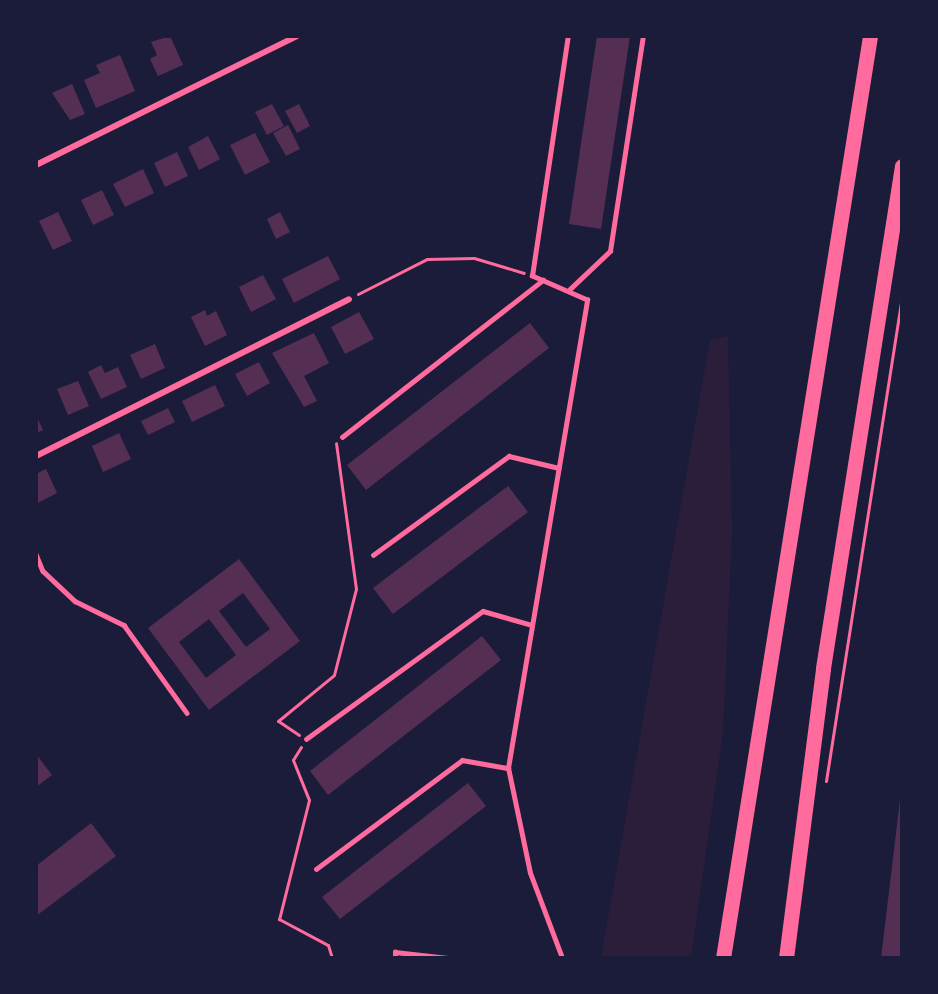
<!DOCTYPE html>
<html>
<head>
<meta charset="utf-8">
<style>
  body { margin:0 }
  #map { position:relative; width:938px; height:994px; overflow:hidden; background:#1b1b3a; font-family:"Open Sans",sans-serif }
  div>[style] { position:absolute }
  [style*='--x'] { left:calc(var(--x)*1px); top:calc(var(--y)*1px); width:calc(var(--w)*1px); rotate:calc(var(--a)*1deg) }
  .green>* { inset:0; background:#2a1e3b }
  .building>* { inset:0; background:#542f53 }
  .path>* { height:3px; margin:-1.5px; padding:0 1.5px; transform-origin:1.5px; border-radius:1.5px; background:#ff6b9d }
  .service>* { height:4.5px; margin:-2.25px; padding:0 2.25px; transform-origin:2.25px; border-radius:2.25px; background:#ff6b9d }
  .minor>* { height:6px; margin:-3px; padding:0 3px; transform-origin:3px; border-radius:3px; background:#ff6b9d }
  .trunk>* { height:15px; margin:-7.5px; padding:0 7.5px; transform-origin:7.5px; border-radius:7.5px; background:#ff6b9d }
  span { translate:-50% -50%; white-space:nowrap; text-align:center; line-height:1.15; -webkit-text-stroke:6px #1b1b3a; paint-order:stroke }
  .frame { position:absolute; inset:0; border:38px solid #1b1b3a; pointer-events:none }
</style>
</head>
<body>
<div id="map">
  <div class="green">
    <i style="clip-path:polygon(728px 336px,732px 532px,723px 733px,691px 958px,601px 958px,710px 340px)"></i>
  </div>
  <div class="building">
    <i style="clip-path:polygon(170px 36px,183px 65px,158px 76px,150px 59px,157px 55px,151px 42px)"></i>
    <i style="clip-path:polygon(597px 36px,630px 36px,601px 229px,569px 224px)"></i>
    <i style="clip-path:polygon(120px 55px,135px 91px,96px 108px,84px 80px,100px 73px,96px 65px)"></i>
    <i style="clip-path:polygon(72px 84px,85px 114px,70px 120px,52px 93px)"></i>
    <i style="clip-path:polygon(272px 104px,284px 126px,267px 135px,255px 112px)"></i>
    <i style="clip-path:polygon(299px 104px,310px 126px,297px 133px,285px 111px)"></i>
    <i style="clip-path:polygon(288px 125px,300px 149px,286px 156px,273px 133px)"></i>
    <i style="clip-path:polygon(255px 133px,270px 162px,245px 175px,230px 145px)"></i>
    <i style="clip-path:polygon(208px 136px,220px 159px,199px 170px,188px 147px)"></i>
    <i style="clip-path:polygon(177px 152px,188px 176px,165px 187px,154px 163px)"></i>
    <i style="clip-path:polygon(143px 169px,154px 193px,125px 207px,113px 184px)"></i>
    <i style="clip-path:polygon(102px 190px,114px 215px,93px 225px,81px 200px)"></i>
    <i style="clip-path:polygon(58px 212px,72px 241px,53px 250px,39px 221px)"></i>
    <i style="clip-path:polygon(280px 212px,290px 232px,276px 239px,267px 219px)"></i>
    <i style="clip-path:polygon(328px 256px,340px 279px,294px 303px,282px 279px)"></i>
    <i style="clip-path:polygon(263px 275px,276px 299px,251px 312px,239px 287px)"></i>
    <i style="clip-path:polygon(205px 310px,207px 316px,216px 311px,227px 335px,205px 346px,191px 317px)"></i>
    <i style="clip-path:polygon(359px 312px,374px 339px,345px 354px,331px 327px)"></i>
    <i style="clip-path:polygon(530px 323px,549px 348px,366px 490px,347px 465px)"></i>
    <i style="clip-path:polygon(314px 333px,329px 363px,304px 376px,317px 401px,304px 407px,272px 353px)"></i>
    <i style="clip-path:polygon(155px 344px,165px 368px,141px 379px,130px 355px)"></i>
    <i style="clip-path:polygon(259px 362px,270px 383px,247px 396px,235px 374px)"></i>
    <i style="clip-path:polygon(101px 365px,105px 373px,118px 367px,127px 387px,101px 399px,88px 372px)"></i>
    <i style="clip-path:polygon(78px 381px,89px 406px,68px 415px,57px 389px)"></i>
    <i style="clip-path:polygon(215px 385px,225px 406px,192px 422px,182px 401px)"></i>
    <i style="clip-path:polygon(168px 408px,175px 422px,148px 435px,141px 421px)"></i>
    <i style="clip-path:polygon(36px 415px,43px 430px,36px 433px)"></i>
    <i style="clip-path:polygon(119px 433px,131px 459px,103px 472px,92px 446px)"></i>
    <i style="clip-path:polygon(46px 469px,57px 493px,36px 504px,36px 474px)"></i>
    <i style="clip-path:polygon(508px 486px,528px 512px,393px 614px,373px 588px)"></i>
    <i style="clip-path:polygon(evenodd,239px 559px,300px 641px,209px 710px,148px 628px,239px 559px,243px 593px,270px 629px,246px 647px,219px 611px,243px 593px,239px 559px,209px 619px,236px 655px,206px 678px,179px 642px,209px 619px)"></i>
    <i style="clip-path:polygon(482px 636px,501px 660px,328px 795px,310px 771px)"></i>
    <i style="clip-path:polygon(36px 754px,52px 775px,36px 787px)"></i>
    <i style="clip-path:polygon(468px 783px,486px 806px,340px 919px,322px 897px)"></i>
    <i style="clip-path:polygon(901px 791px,902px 958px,881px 958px)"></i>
    <i style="clip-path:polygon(91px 823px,116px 856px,36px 916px,36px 866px)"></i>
  </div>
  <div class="path">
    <i style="--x:358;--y:294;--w:77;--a:-26.9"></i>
    <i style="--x:427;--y:259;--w:47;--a:-1.2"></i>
    <i style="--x:474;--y:258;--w:52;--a:16.7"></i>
    <i style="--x:299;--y:735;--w:25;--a:-146"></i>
    <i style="--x:278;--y:721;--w:72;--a:-39.4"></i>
    <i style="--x:334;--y:675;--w:89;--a:-75.7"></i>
    <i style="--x:356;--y:589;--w:147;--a:-97.8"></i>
    <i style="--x:301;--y:747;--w:15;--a:122"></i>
    <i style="--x:293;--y:760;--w:43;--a:68.2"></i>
    <i style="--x:309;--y:800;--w:123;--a:104.1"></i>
    <i style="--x:279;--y:919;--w:55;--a:28"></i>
    <i style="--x:328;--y:945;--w:14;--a:73"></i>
    <i style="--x:826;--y:781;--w:492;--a:-81.1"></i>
  </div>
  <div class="service">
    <i style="--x:570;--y:289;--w:55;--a:-43.5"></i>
    <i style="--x:610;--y:251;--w:218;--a:-81.3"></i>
    <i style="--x:342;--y:437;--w:255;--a:-38"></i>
    <i style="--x:36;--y:554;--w:18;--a:68"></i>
    <i style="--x:43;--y:571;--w:44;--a:43.2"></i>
    <i style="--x:75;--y:601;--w:55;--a:26.1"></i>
    <i style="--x:124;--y:625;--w:108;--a:54.4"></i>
    <i style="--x:373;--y:555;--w:168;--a:-36.1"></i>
    <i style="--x:509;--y:456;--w:51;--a:13.5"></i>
    <i style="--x:306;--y:739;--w:218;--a:-35.9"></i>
    <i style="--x:483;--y:611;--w:51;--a:15.9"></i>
    <i style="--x:316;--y:869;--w:182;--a:-36.7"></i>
    <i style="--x:462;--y:760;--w:47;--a:9.9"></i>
    <i style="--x:395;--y:958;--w:6;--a:-90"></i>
    <i style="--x:395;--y:952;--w:53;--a:6.5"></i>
    <i style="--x:562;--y:958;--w:91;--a:-110.6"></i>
    <i style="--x:530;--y:873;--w:107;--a:-101.8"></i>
    <i style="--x:508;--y:768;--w:475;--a:-80.4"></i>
    <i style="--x:587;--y:300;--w:60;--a:-156.4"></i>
    <i style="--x:532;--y:276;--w:243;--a:-81.5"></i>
  </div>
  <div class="minor">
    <i style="--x:36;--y:165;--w:291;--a:-26.3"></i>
    <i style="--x:36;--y:456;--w:350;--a:-26.6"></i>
  </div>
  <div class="trunk">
    <i style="--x:723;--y:958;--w:934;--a:-80.94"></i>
    <i style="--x:786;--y:958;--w:292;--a:-82.7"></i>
    <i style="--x:823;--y:668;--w:508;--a:-81.06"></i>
  </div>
  <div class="frame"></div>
</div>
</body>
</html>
